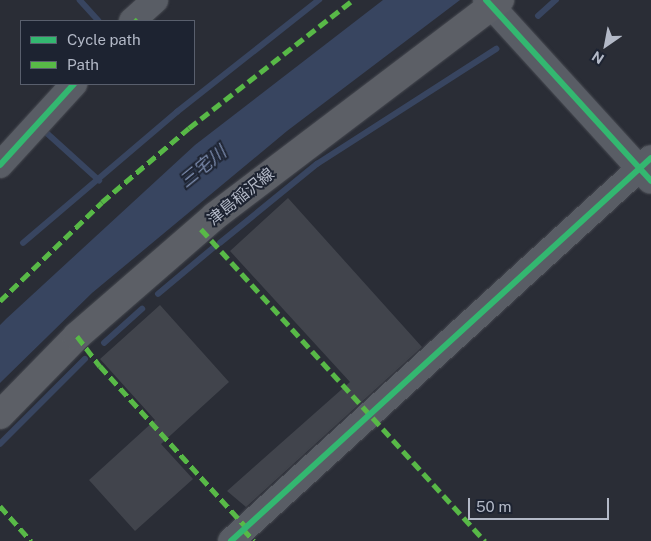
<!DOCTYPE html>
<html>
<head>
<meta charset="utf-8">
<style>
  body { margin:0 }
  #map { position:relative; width:651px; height:541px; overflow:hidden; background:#2a2d36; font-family:"Public Sans","Noto Sans JP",sans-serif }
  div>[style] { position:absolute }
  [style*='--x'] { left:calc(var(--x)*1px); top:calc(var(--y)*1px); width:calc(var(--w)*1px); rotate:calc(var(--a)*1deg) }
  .water>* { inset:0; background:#384560 }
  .stream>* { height:5.5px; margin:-2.75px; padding:0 2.75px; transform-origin:2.75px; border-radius:2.75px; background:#384560 }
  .building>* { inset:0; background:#41444c }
  .roads { filter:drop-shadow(0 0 1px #464950) drop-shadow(0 0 1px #464950) }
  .minor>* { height:26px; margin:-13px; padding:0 13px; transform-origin:13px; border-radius:13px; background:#595d65 }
  .major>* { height:28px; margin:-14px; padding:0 14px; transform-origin:14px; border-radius:14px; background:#5c5f66 }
  .quiet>* { height:5px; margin-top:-2.5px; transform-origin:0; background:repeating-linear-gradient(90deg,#58b947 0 10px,transparent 0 15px) }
  .cycleway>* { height:6px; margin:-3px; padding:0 3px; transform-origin:3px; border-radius:3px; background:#33b770 }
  span { translate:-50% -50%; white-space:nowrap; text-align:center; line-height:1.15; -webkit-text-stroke:4px #1d2331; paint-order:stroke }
  .street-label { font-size:16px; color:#b3b9c7 }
  .water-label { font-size:18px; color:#7c8cae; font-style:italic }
  .legend { position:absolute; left:20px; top:20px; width:175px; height:65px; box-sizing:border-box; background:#1d2331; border:1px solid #595f6d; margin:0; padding:6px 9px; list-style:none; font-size:15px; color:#b3b9c7 }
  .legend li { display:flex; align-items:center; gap:10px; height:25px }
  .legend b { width:25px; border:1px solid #595f6d }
  .north { position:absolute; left:581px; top:20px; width:50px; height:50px; -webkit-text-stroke:4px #1d2331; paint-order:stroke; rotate:213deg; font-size:14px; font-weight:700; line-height:20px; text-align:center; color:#b3b9c7 }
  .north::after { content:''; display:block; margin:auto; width:18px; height:22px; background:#b3b9c7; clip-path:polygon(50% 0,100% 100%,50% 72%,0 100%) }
  .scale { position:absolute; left:468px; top:498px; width:141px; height:22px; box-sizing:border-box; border:2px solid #b3b9c7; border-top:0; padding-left:6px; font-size:15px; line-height:18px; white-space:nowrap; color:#b3b9c7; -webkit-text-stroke:4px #1d2331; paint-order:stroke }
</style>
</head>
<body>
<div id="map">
  <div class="water">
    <i style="clip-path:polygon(383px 0,460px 0,287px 131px,92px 293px,0 383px,0 325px,6px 319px,195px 145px)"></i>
  </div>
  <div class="stream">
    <i style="--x:80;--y:0;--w:28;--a:48"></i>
    <i style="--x:538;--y:16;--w:24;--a:-42"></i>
    <i style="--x:46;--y:132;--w:72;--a:42.2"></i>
    <i style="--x:23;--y:243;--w:202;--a:-40.4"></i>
    <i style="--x:177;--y:112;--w:181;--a:-38.3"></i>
    <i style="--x:220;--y:243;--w:125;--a:-39.2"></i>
    <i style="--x:317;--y:164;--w:213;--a:-32.7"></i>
    <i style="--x:158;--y:294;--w:72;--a:-39.9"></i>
    <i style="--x:104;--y:343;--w:51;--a:-41.8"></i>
    <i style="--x:0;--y:444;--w:120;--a:-45"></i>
  </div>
  <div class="building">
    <i style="clip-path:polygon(288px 198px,422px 347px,246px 507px,227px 491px,350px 382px,230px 251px)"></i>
    <i style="clip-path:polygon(160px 305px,229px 382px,161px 444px,193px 479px,135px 531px,89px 480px,155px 420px,100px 359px)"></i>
  </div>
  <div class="roads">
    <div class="minor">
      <i style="--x:486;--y:0;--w:244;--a:47.7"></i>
      <i style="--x:132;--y:21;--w:31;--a:-42"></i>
      <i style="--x:0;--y:165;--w:110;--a:-47.6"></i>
      <i style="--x:231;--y:541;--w:568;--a:-42.36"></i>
    </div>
    <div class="major">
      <i style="--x:0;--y:415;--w:110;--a:-45.7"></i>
      <i style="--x:77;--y:336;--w:183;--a:-41"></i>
      <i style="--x:215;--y:216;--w:358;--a:-37.2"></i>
    </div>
  </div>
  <div class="quiet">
    <i style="--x:134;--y:19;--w:3;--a:45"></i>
    <i style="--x:201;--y:229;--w:422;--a:47.7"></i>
    <i style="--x:0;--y:301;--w:142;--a:-44.1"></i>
    <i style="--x:102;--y:202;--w:114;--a:-40.4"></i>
    <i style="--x:189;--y:128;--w:208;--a:-38"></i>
    <i style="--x:77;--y:336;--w:38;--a:53"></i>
    <i style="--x:100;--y:366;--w:217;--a:47.8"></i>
    <i style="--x:0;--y:506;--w:47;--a:48.5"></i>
    <i style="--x:243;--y:529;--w:16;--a:47"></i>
  </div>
  <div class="cycleway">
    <i style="--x:486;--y:0;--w:245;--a:47.6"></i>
    <i style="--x:0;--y:165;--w:110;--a:-47.6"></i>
    <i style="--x:231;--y:541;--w:568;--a:-42.36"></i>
  </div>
  <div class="street-label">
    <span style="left:241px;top:197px;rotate:-39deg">津島稲沢線</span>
  </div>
  <div class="water-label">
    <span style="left:203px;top:167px;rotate:-39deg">三宅川</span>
  </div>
  <ul class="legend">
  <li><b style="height:6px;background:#33b770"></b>Cycle path</li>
  <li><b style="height:6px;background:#58b947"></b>Path</li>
  </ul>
  <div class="north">N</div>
  <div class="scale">50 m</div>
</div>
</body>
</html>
